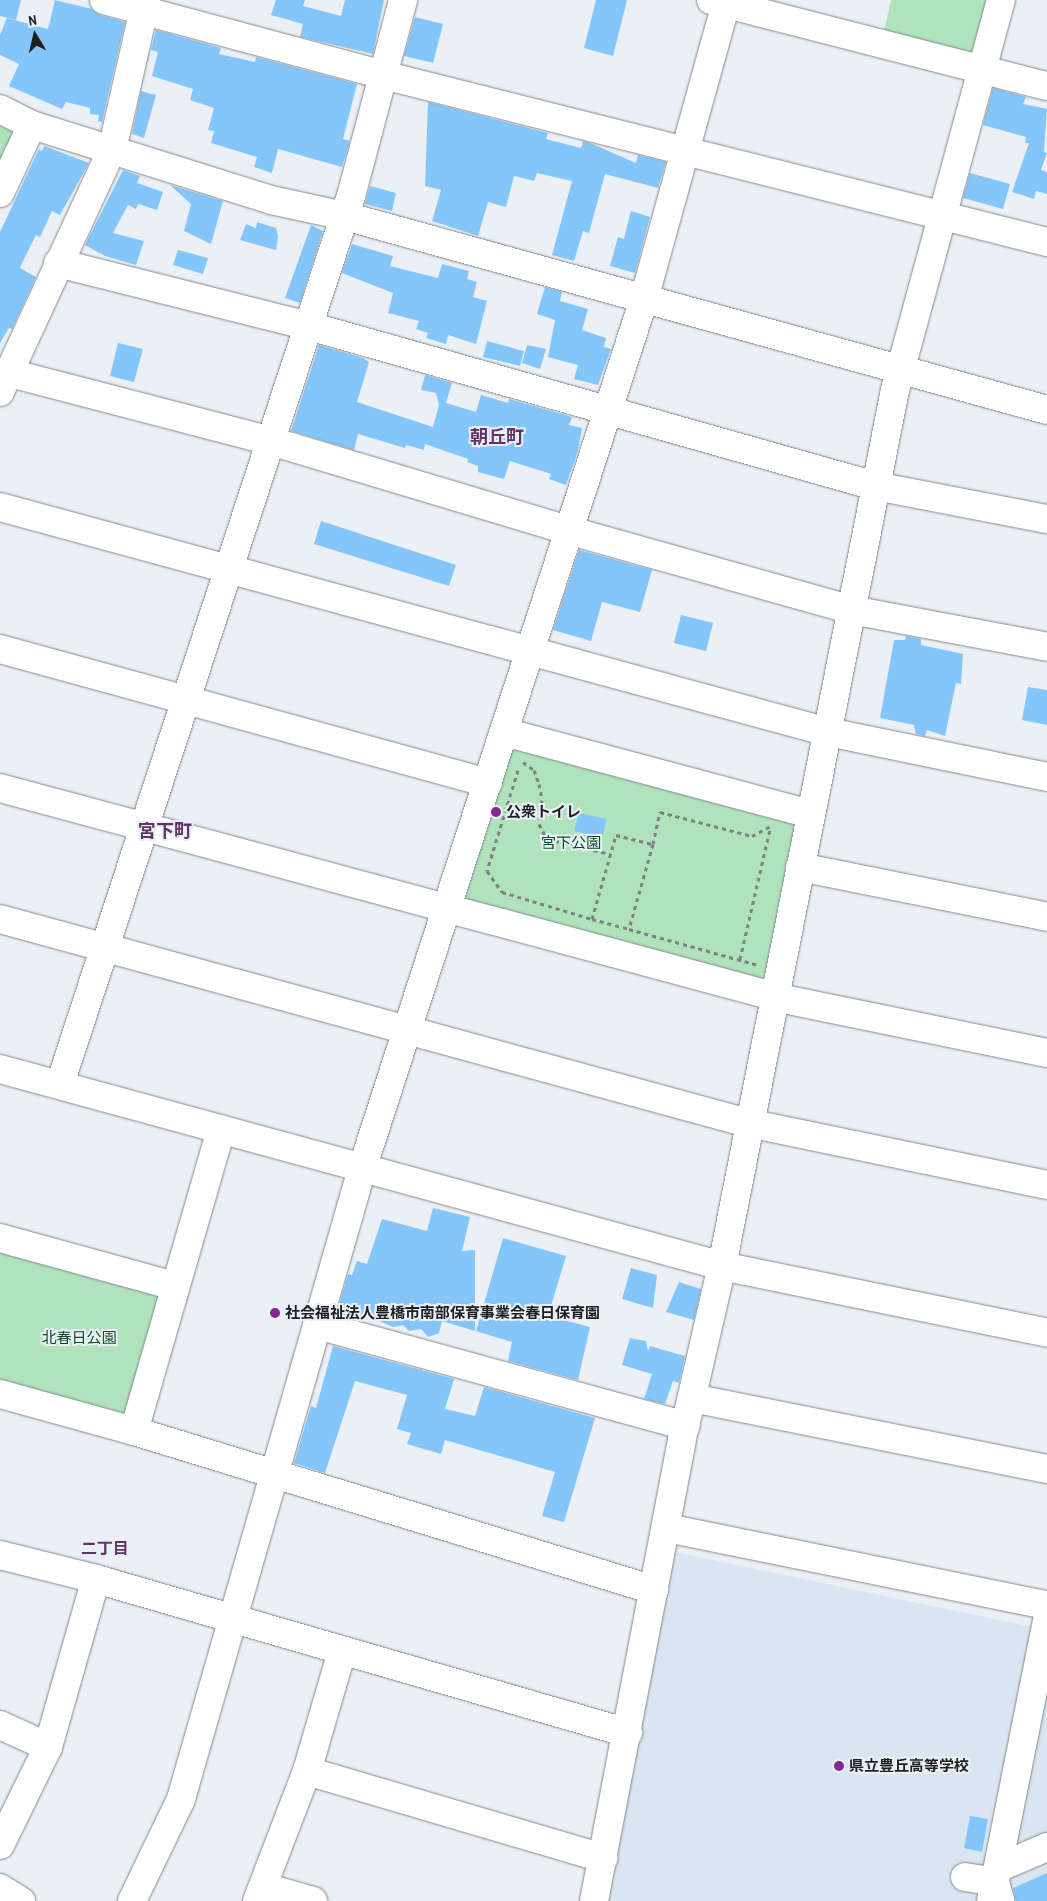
<!DOCTYPE html>
<html>
<head>
<meta charset="utf-8">
<style>
  body { margin:0 }
  #map { position:relative; width:1047px; height:1901px; overflow:hidden; background:#eaf0f6; font-family:"Archivo Narrow","Noto Sans JP",sans-serif }
  div>[style] { position:absolute }
  [style*='--x'] { left:calc(var(--x)*1px); top:calc(var(--y)*1px); width:calc(var(--w)*1px); rotate:calc(var(--a)*1deg) }
  .built>* { inset:0; background:#d9e6f1 }
  .green>* { inset:0; background:#b0e3bc }
  .building>* { inset:0; background:#85c6fa }
  .path>* { height:3px; margin-top:-1.5px; transform-origin:0; background:repeating-linear-gradient(90deg,#7e8286 0 4px,transparent 0 8px) }
  .roads { filter:drop-shadow(0 0 1px #82888d) drop-shadow(0 0 1px #82888d) }
  .minor>* { height:28px; margin:-14px; padding:0 14px; transform-origin:14px; border-radius:14px; background:#fff }
  .dots>* { width:14px; height:14px; translate:-50% -50%; box-sizing:border-box; border:2px solid #eaf0f6; border-radius:50% }
  span { translate:-50% -50%; white-space:nowrap; text-align:center; line-height:1.15; -webkit-text-stroke:4px #eaf0f6; paint-order:stroke }
  .poi-label { font-size:15px; color:#1d1f21; font-weight:700 }
  .left { translate:0 -50%; text-align:left }
  .park-label { font-size:15px; color:#084d25 }
  .neighbourhood-label { font-size:16px; color:#623367; font-weight:700 }
  .quarter-label { font-size:18px; color:#623367; font-weight:700 }
  .north { position:absolute; left:10px; top:10px; width:50px; height:50px; -webkit-text-stroke:4px #eaf0f6; paint-order:stroke; rotate:351deg; font-size:14px; font-weight:700; line-height:20px; text-align:center; color:#1d1f21 }
  .north::after { content:''; display:block; margin:auto; width:18px; height:22px; background:#1d1f21; clip-path:polygon(50% 0,100% 100%,50% 72%,0 100%) }
</style>
</head>
<body>
<div id="map">
  <div class="built">
    <i style="clip-path:polygon(675px 1552px,1047px 1630px,1047px 1901px,602px 1901px)"></i>
  </div>
  <div class="green">
    <i style="clip-path:polygon(891px 0,990px 0,978px 48px,970px 54px,884px 31px)"></i>
    <i style="clip-path:polygon(0 121px,17px 130px,0 176px)"></i>
    <i style="clip-path:polygon(510px 745px,797px 818px,770px 979px,760px 983px,465px 903px,463px 895px)"></i>
    <i style="clip-path:polygon(0 1245px,164px 1296px,129px 1420px,0 1386px)"></i>
  </div>
  <div class="building">
    <i style="clip-path:polygon(0 0,21px 0,16px 20px,0 16px)"></i>
    <i style="clip-path:polygon(55px 0,92px 9px,100px 15px,125px 22px,102px 122px,98px 121px,99px 115px,90px 114px,90px 108px,66px 102px,62px 109px,9px 86px,19px 64px,0 55px,0 35px,7px 18px,48px 29px)"></i>
    <i style="clip-path:polygon(276px 0,305px 0,303px 6px,341px 16px,345px 0,384px 0,373px 54px,300px 37px,303px 24px,271px 15px)"></i>
    <i style="clip-path:polygon(596px 0,627px 0,613px 56px,584px 48px)"></i>
    <i style="clip-path:polygon(415px 17px,443px 24px,433px 63px,404px 56px)"></i>
    <i style="clip-path:polygon(156px 30px,221px 48px,219px 54px,255px 62px,256px 57px,357px 84px,343px 139px,350px 141px,342px 167px,278px 149px,272px 173px,254px 167px,257px 157px,211px 143px,214px 131px,208px 130px,214px 108px,190px 100px,193px 89px,152px 76px,158px 52px,151px 50px)"></i>
    <i style="clip-path:polygon(993px 88px,1026px 97px,1023px 104px,1047px 109px,1044px 152px,1047px 153px,1041px 170px,1047px 172px,1047px 194px,1036px 191px,1034px 199px,1012px 192px,1029px 143px,1025px 143px,1026px 137px,983px 125px)"></i>
    <i style="clip-path:polygon(141px 91px,156px 95px,144px 138px,132px 134px)"></i>
    <i style="clip-path:polygon(428px 102px,548px 133px,546px 139px,581px 148px,583px 141px,590px 143px,636px 163px,638px 155px,666px 162px,658px 188px,605px 174px,589px 233px,583px 231px,574px 261px,552px 255px,572px 181px,537px 173px,534px 181px,514px 176px,506px 207px,488px 202px,478px 236px,432px 221px,441px 190px,425px 186px)"></i>
    <i style="clip-path:polygon(44px 146px,89px 163px,60px 215px,52px 211px,40px 237px,36px 235px,23px 261px,20px 268px,36px 277px,12px 329px,9px 328px,0 343px,0 232px,39px 149px,42px 151px)"></i>
    <i style="clip-path:polygon(123px 170px,140px 176px,137px 183px,163px 192px,157px 210px,138px 204px,136px 209px,128px 205px,113px 233px,144px 241px,136px 265px,105px 256px,85px 245px)"></i>
    <i style="clip-path:polygon(970px 173px,1010px 184px,1003px 209px,963px 198px)"></i>
    <i style="clip-path:polygon(170px 185px,223px 201px,211px 244px,184px 231px,191px 204px)"></i>
    <i style="clip-path:polygon(370px 186px,396px 193px,392px 211px,365px 204px)"></i>
    <i style="clip-path:polygon(631px 211px,650px 217px,635px 273px,610px 266px,618px 237px,624px 239px)"></i>
    <i style="clip-path:polygon(257px 222px,276px 228px,278px 236px,276px 250px,240px 240px,246px 224px,256px 228px)"></i>
    <i style="clip-path:polygon(311px 225px,323px 231px,300px 303px,285px 298px)"></i>
    <i style="clip-path:polygon(352px 244px,393px 256px,390px 266px,438px 278px,442px 264px,469px 271px,467px 279px,477px 282px,473px 297px,487px 301px,476px 344px,448px 335px,446px 344px,426px 338px,428px 333px,416px 329px,419px 321px,388px 313px,393px 293px,342px 273px)"></i>
    <i style="clip-path:polygon(178px 250px,208px 258px,203px 274px,173px 265px)"></i>
    <i style="clip-path:polygon(545px 287px,562px 292px,560px 301px,588px 309px,582px 330px,606px 338px,604px 347px,611px 349px,598px 385px,574px 379px,578px 365px,548px 357px,555px 320px,537px 314px)"></i>
    <i style="clip-path:polygon(487px 341px,524px 351px,520px 366px,483px 357px)"></i>
    <i style="clip-path:polygon(118px 343px,143px 349px,134px 382px,110px 376px)"></i>
    <i style="clip-path:polygon(319px 345px,363px 358px,369px 362px,357px 402px,433px 427px,439px 405px,436px 393px,421px 390px,425px 375px,452px 383px,446px 403px,476px 412px,481px 395px,508px 403px,509px 399px,572px 417px,569px 425px,582px 428px,578px 451px,566px 485px,549px 479px,551px 474px,510px 461px,504px 479px,478px 472px,478px 466px,467px 462px,468px 459px,425px 444px,424px 450px,406px 445px,405px 448px,358px 434px,354px 450px,291px 431px)"></i>
    <i style="clip-path:polygon(527px 345px,546px 349px,540px 369px,522px 363px)"></i>
    <i style="clip-path:polygon(321px 521px,456px 565px,449px 586px,314px 544px)"></i>
    <i style="clip-path:polygon(579px 550px,652px 570px,640px 612px,602px 602px,591px 641px,553px 630px)"></i>
    <i style="clip-path:polygon(681px 615px,713px 623px,706px 651px,674px 643px)"></i>
    <i style="clip-path:polygon(906px 636px,921px 639px,921px 645px,963px 654px,961px 684px,956px 683px,945px 736px,927px 730px,925px 736px,916px 734px,914px 725px,880px 718px,894px 640px,905px 640px)"></i>
    <i style="clip-path:polygon(1028px 687px,1047px 690px,1047px 725px,1022px 720px)"></i>
    <i style="clip-path:polygon(579px 813px,607px 819px,602px 837px,574px 831px)"></i>
    <i style="clip-path:polygon(433px 1208px,470px 1217px,462px 1251px,475px 1250px,475px 1331px,442px 1321px,439px 1333px,428px 1337px,421px 1329px,409px 1331px,403px 1325px,393px 1327px,370px 1317px,361px 1319px,353px 1314px,343px 1316px,338px 1309px,348px 1274px,352px 1275px,357px 1261px,367px 1264px,382px 1219px,427px 1231px)"></i>
    <i style="clip-path:polygon(503px 1238px,566px 1256px,548px 1316px,590px 1327px,578px 1380px,508px 1361px,512px 1342px,476px 1331px)"></i>
    <i style="clip-path:polygon(631px 1268px,657px 1275px,653px 1308px,622px 1299px)"></i>
    <i style="clip-path:polygon(679px 1282px,701px 1289px,694px 1320px,666px 1312px)"></i>
    <i style="clip-path:polygon(630px 1338px,646px 1341px,648px 1351px,650px 1346px,685px 1356px,679px 1383px,673px 1381px,665px 1404px,644px 1399px,652px 1374px,622px 1365px)"></i>
    <i style="clip-path:polygon(333px 1346px,454px 1379px,445px 1409px,475px 1416px,484px 1387px,595px 1418px,564px 1522px,542px 1516px,555px 1472px,445px 1440px,441px 1454px,407px 1444px,411px 1433px,397px 1429px,407px 1395px,355px 1381px,325px 1473px,294px 1463px,311px 1406px,316px 1408px)"></i>
    <i style="clip-path:polygon(970px 1816px,988px 1819px,982px 1852px,964px 1848px)"></i>
    <i style="clip-path:polygon(1047px 1873px,1047px 1901px,1016px 1901px,1013px 1888px)"></i>
  </div>
  <div class="path">
    <i style="--x:523;--y:762;--w:14;--a:36"></i>
    <i style="--x:534;--y:770;--w:15;--a:70"></i>
    <i style="--x:539;--y:784;--w:16;--a:79"></i>
    <i style="--x:542;--y:800;--w:24;--a:97"></i>
    <i style="--x:539;--y:824;--w:17;--a:62"></i>
    <i style="--x:547;--y:839;--w:65;--a:13.4"></i>
    <i style="--x:518;--y:770;--w:106;--a:107.1"></i>
    <i style="--x:487;--y:871;--w:26;--a:54"></i>
    <i style="--x:502;--y:892;--w:94;--a:16.7"></i>
    <i style="--x:592;--y:919;--w:87;--a:-74.1"></i>
    <i style="--x:616;--y:835;--w:38;--a:14"></i>
    <i style="--x:653;--y:844;--w:33;--a:-78"></i>
    <i style="--x:660;--y:812;--w:95;--a:14.6"></i>
    <i style="--x:752;--y:836;--w:21;--a:-28"></i>
    <i style="--x:653;--y:844;--w:88;--a:105.8"></i>
    <i style="--x:629;--y:929;--w:134;--a:15.6"></i>
    <i style="--x:592;--y:919;--w:38;--a:15"></i>
    <i style="--x:740;--y:959;--w:133;--a:-77"></i>
  </div>
  <div class="roads">
    <div class="minor">
      <i style="--x:104;--y:0;--w:289;--a:15"></i>
      <i style="--x:383;--y:75;--w:685;--a:14.12"></i>
      <i style="--x:711;--y:0;--w:347;--a:14.4"></i>
      <i style="--x:0;--y:109;--w:36;--a:27"></i>
      <i style="--x:32;--y:125;--w:250;--a:17.4"></i>
      <i style="--x:271;--y:200;--w:76;--a:12.2"></i>
      <i style="--x:345;--y:216;--w:728;--a:15.45"></i>
      <i style="--x:0;--y:193;--w:75;--a:-64.8"></i>
      <i style="--x:58;--y:263;--w:259;--a:14.1"></i>
      <i style="--x:309;--y:326;--w:588;--a:15.78"></i>
      <i style="--x:875;--y:486;--w:175;--a:10.9"></i>
      <i style="--x:10;--y:373;--w:270;--a:14.6"></i>
      <i style="--x:271;--y:441;--w:313;--a:16.7"></i>
      <i style="--x:571;--y:531;--w:292;--a:15.7"></i>
      <i style="--x:852;--y:610;--w:198;--a:10.7"></i>
      <i style="--x:0;--y:392;--w:267;--a:-65.2"></i>
      <i style="--x:112;--y:150;--w:154;--a:-77.2"></i>
      <i style="--x:0;--y:507;--w:858;--a:15.2"></i>
      <i style="--x:828;--y:732;--w:224;--a:11.6"></i>
      <i style="--x:0;--y:649;--w:506;--a:15.35"></i>
      <i style="--x:504;--y:732;--w:317;--a:15"></i>
      <i style="--x:0;--y:788;--w:812;--a:15.06"></i>
      <i style="--x:784;--y:999;--w:268;--a:11.6"></i>
      <i style="--x:800;--y:867;--w:252;--a:11.4"></i>
      <i style="--x:0;--y:919;--w:775;--a:15.26"></i>
      <i style="--x:748;--y:1123;--w:305;--a:11.7"></i>
      <i style="--x:0;--y:1069;--w:748;--a:15.26"></i>
      <i style="--x:722;--y:1266;--w:332;--a:11.6"></i>
      <i style="--x:60;--y:1084;--w:934;--a:-71.86"></i>
      <i style="--x:351;--y:196;--w:203;--a:-75.1"></i>
      <i style="--x:0;--y:1238;--w:180;--a:15.4"></i>
      <i style="--x:317;--y:1325;--w:382;--a:15.3"></i>
      <i style="--x:0;--y:1394;--w:139;--a:15.4"></i>
      <i style="--x:134;--y:1431;--w:544;--a:17"></i>
      <i style="--x:692;--y:1398;--w:362;--a:11.3"></i>
      <i style="--x:134;--y:1431;--w:314;--a:-73.9"></i>
      <i style="--x:667;--y:1528;--w:388;--a:11.5"></i>
      <i style="--x:0;--y:1555;--w:99;--a:14"></i>
      <i style="--x:96;--y:1579;--w:554;--a:16.14"></i>
      <i style="--x:0;--y:1725;--w:53;--a:24.6"></i>
      <i style="--x:307;--y:1771;--w:309;--a:16.4"></i>
      <i style="--x:0;--y:1845;--w:109;--a:-63.9"></i>
      <i style="--x:48;--y:1747;--w:175;--a:-74.1"></i>
      <i style="--x:998;--y:1868;--w:53;--a:-23.2"></i>
      <i style="--x:965;--y:1877;--w:30;--a:9"></i>
      <i style="--x:995;--y:1882;--w:19;--a:74"></i>
      <i style="--x:264;--y:1887;--w:51;--a:15.9"></i>
      <i style="--x:0;--y:1888;--w:25;--a:32"></i>
      <i style="--x:132;--y:1901;--w:113;--a:-64.3"></i>
      <i style="--x:181;--y:1799;--w:655;--a:-73.97"></i>
      <i style="--x:362;--y:1169;--w:915;--a:-72.04"></i>
      <i style="--x:644;--y:299;--w:310;--a:-74.5"></i>
      <i style="--x:257;--y:1901;--w:139;--a:-69"></i>
      <i style="--x:307;--y:1771;--w:125;--a:-73.7"></i>
      <i style="--x:594;--y:1901;--w:484;--a:-79.2"></i>
      <i style="--x:685;--y:1426;--w:164;--a:-77"></i>
      <i style="--x:722;--y:1266;--w:893;--a:-78.83"></i>
      <i style="--x:895;--y:390;--w:404;--a:-74.8"></i>
      <i style="--x:991;--y:1901;--w:287;--a:-78.7"></i>
    </div>
  </div>
  <div class="dots">
    <i style="left:496px;top:812px;background:#862791"></i>
    <i style="left:275px;top:1313px;background:#862791"></i>
    <i style="left:839px;top:1766px;background:#862791"></i>
  </div>
  <div class="poi-label">
    <span class="left" style="left:506px;top:812px">公衆トイレ</span>
    <span class="left" style="left:285px;top:1313px">社会福祉法人豊橋市南部保育事業会春日保育園</span>
    <span class="left" style="left:849px;top:1766px">県立豊丘高等学校</span>
  </div>
  <div class="park-label">
    <span style="left:571px;top:843px">宮下公園</span>
    <span style="left:79px;top:1338px">北春日公園</span>
  </div>
  <div class="neighbourhood-label">
    <span style="left:105px;top:1548px">二丁目</span>
  </div>
  <div class="quarter-label">
    <span style="left:497px;top:437px">朝丘町</span>
    <span style="left:165px;top:831px">宮下町</span>
  </div>
  <div class="north">N</div>
</div>
</body>
</html>
